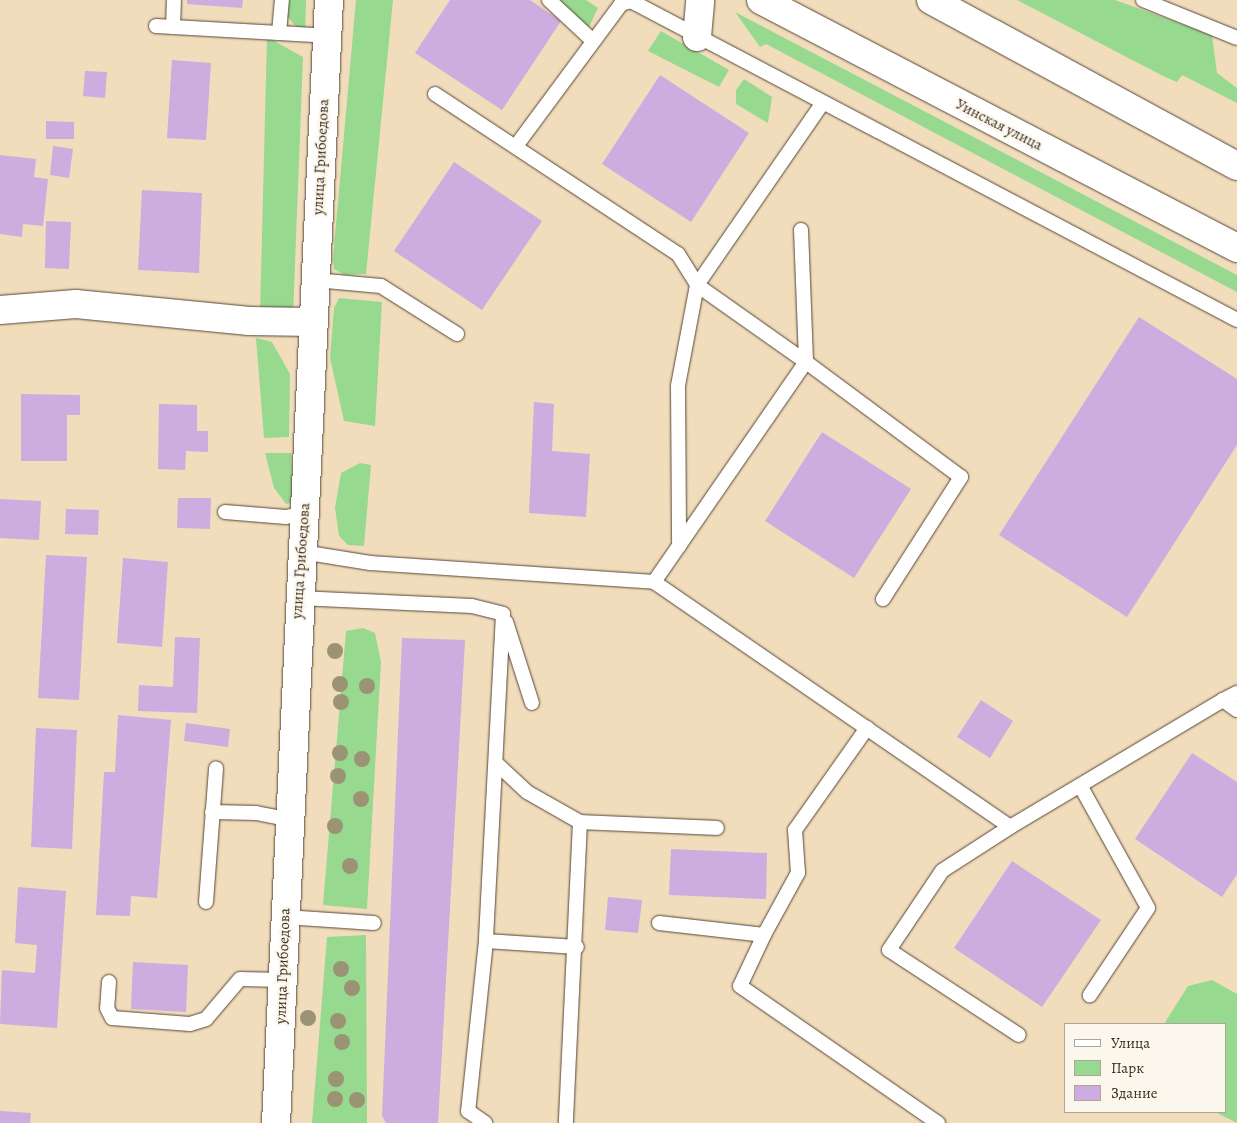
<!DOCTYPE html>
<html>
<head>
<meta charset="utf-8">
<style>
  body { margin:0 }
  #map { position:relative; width:1237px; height:1123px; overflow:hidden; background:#f1ddbc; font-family:Alegreya,serif }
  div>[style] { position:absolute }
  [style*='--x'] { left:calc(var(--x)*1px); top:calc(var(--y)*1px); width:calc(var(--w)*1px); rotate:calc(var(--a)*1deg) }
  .green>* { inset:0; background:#98d990 }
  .building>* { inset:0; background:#cdacdf }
  .roads { filter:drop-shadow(0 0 1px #564536) drop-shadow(0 0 1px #564536) }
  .lane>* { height:14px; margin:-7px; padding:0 7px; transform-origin:7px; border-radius:7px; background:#fff }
  .street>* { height:28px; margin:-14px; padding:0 14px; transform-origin:14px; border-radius:14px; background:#fff }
  .secondary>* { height:28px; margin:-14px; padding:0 14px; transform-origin:14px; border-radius:14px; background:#fff }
  .primary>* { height:28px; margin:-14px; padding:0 14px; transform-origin:14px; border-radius:14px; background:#fff }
  .trees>* { width:16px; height:16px; margin:-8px; border-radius:50%; background:#9a9374 }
  span { translate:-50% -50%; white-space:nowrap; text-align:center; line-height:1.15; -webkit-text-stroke:4.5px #fbf7ec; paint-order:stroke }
  .street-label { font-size:15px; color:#3b2a1e }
  .legend { position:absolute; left:1064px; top:1023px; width:162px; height:90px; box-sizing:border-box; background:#fbf7ec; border:1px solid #aea59a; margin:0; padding:6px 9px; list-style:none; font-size:15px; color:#3b2a1e }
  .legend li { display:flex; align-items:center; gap:10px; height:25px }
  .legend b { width:25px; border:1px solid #aea59a }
</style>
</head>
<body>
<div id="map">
  <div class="green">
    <i style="clip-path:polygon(287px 0,306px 0,305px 37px,286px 15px)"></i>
    <i style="clip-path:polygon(356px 0,393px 0,366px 274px,345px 275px,334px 269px,333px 258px)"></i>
    <i style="clip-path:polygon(559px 0,586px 0,598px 8px,589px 27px,584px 28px)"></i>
    <i style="clip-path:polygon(1017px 0,1115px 0,1212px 35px,1217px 73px,1237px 88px,1237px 103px,1182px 75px,1177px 82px,1163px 76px)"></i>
    <i style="clip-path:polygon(735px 12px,1237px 275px,1237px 292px,766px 44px,760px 47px)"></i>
    <i style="clip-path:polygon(661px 31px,729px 70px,719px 87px,648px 51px)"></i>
    <i style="clip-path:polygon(267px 37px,303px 57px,293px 317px,260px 314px)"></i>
    <i style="clip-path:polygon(744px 79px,772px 97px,768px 123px,736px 104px,736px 90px)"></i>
    <i style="clip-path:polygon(339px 298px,382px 302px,375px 426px,344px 421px,330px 358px,334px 308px)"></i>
    <i style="clip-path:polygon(256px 338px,272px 342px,290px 374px,289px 437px,264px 438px)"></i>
    <i style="clip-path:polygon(265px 453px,291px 453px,293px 502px,286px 504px,274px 488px)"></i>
    <i style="clip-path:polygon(360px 463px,371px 465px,364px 546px,348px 545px,339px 536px,335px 508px,341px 473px)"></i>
    <i style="clip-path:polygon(363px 628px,375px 633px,381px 662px,367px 909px,323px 905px,346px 631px)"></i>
    <i style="clip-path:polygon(366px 935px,367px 1123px,312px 1123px,327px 937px)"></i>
    <i style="clip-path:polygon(1212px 980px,1237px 994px,1237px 1123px,1215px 1112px,1226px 1112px,1226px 1024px,1164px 1024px,1188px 986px)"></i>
  </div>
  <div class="building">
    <i style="clip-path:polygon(187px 0,243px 0,242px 8px,187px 4px)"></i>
    <i style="clip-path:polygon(450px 0,530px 0,561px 21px,502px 110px,415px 53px)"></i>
    <i style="clip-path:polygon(172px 60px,211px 63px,206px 140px,167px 138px)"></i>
    <i style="clip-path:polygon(85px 71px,107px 72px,105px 98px,83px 96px)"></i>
    <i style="clip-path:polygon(660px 75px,749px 133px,691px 222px,602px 164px)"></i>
    <i style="clip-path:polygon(46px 121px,74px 122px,74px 139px,46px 139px)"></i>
    <i style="clip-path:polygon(53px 146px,73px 149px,69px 178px,50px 175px)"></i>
    <i style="clip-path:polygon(0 155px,36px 159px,34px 177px,48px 179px,43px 226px,23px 224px,22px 237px,0 234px)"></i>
    <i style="clip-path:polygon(454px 162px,542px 221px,482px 310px,394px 251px)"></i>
    <i style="clip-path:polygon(142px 190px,202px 193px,199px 273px,138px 270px)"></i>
    <i style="clip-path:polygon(46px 221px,71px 222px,69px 269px,45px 268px)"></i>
    <i style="clip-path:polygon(1139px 317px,1237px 379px,1237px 445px,1127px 617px,999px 535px)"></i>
    <i style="clip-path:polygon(21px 394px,80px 395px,80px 415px,67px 415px,67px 461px,21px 461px)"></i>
    <i style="clip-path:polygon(534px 402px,554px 404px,552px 451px,590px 454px,586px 517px,529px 513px)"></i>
    <i style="clip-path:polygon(159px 404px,197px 405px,197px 431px,208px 431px,208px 452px,186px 451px,185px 470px,158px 469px)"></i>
    <i style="clip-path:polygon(822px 432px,911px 489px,854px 578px,765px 521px)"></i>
    <i style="clip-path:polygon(178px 498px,211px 498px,210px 529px,177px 528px)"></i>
    <i style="clip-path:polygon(0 499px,41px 501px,39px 540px,0 538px)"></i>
    <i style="clip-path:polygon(66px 509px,99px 510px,98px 535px,65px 534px)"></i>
    <i style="clip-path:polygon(46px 555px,87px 557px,79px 700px,38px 698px)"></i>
    <i style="clip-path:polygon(123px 558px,168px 562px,162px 647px,117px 643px)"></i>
    <i style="clip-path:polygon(175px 637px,200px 638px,197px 713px,138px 711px,139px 685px,173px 687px)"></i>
    <i style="clip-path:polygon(402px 638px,465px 640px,438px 1123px,386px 1123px,382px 1116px)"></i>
    <i style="clip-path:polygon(981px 700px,1013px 721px,990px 758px,957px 737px)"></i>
    <i style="clip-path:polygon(118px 715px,171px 720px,157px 898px,131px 896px,130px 916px,96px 915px,104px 772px,115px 772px)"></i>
    <i style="clip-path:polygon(186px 723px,230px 729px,228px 747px,184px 741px)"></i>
    <i style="clip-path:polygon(36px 728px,77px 730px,72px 849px,31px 847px)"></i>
    <i style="clip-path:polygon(1192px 753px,1237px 782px,1237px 874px,1222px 897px,1135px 839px)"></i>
    <i style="clip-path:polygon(671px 849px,767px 853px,766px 899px,669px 895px)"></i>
    <i style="clip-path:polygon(1012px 861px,1101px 920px,1042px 1007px,954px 948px)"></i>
    <i style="clip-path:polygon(18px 887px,66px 891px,57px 1028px,0 1024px,2px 970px,35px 973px,37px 945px,15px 943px)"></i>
    <i style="clip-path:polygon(608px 897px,642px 900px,638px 933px,605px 930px)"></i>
    <i style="clip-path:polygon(133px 962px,188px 965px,186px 1012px,131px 1009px)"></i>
    <i style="clip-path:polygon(0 1111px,31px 1113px,30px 1123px,0 1123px)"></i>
  </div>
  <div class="roads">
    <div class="lane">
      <i style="--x:549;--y:0;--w:60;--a:43"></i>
      <i style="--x:1143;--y:0;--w:101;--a:22"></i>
      <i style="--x:156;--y:26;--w:171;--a:3.3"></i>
      <i style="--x:173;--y:27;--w:27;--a:-88"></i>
      <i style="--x:279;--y:33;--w:33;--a:-85"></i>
      <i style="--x:435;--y:94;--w:291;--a:33.4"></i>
      <i style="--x:678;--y:254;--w:36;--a:58"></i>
      <i style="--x:697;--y:285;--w:103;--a:100.7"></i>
      <i style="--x:678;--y:386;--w:160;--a:89.6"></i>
      <i style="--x:516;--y:146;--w:177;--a:-53.5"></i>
      <i style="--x:621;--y:4;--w:10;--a:-17"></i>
      <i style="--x:631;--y:1;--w:685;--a:27.76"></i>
      <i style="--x:801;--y:230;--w:132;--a:87.8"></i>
      <i style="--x:315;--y:280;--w:66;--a:5.2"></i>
      <i style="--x:381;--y:286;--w:90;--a:32.3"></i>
      <i style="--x:806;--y:362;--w:133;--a:-144.8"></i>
      <i style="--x:697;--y:285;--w:220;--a:-55.4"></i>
      <i style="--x:225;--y:512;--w:61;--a:4.7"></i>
      <i style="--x:286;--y:517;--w:18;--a:-13"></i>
      <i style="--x:302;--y:552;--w:69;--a:9.2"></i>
      <i style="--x:370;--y:563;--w:285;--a:3.8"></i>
      <i style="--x:654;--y:582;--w:432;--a:34.5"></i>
      <i style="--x:1010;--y:827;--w:81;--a:147.1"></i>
      <i style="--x:942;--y:871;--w:95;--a:123.9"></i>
      <i style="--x:889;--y:950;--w:155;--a:33.2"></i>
      <i style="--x:654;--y:582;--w:267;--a:-55.4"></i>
      <i style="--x:806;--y:362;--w:193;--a:36.6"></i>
      <i style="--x:961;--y:477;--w:145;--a:122.6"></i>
      <i style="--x:298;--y:598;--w:174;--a:2.6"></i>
      <i style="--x:472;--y:606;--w:32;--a:14"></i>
      <i style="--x:503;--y:614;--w:327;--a:93"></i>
      <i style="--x:486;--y:941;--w:171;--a:96"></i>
      <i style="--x:468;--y:1111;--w:21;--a:35"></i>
      <i style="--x:506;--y:622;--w:85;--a:72.2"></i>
      <i style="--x:1223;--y:700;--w:16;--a:-27"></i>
      <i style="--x:496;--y:763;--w:42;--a:43.1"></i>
      <i style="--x:527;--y:792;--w:61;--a:29.5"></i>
      <i style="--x:580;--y:822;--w:301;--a:92.7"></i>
      <i style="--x:1081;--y:787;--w:138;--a:61"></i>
      <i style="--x:1148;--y:908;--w:105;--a:123.7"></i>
      <i style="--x:212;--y:812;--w:44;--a:1.3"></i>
      <i style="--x:256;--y:813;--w:32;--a:11"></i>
      <i style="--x:580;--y:822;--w:137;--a:2.5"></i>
      <i style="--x:1010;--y:827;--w:248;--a:-30.8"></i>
      <i style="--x:1223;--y:700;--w:17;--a:36"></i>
      <i style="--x:206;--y:902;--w:134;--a:-85.7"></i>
      <i style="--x:285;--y:917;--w:89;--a:3.9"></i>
      <i style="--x:659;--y:923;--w:106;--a:6.5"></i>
      <i style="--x:764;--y:935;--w:71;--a:-61.3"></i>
      <i style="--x:798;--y:873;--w:43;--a:-94"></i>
      <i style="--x:795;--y:830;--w:125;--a:-54.8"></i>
      <i style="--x:764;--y:935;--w:56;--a:115.2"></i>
      <i style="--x:740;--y:986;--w:241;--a:34.7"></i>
      <i style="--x:486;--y:941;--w:91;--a:3.8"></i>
      <i style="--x:109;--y:982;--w:26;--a:94"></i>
      <i style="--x:107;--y:1008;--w:11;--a:63"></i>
      <i style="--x:112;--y:1018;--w:78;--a:4.4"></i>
      <i style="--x:190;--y:1024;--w:17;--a:-17"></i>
      <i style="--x:206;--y:1019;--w:52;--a:-49.6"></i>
      <i style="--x:240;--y:979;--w:42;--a:1.4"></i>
    </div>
    <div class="street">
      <i style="--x:0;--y:310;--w:76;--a:-4.5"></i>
      <i style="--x:76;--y:304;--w:174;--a:5.6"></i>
      <i style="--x:249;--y:321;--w:64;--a:0.9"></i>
    </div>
    <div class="secondary">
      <i style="--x:276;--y:1123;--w:1124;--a:-87.3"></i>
    </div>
    <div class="primary">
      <i style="--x:761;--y:0;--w:537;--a:27.52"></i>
      <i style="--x:931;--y:0;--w:348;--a:28.5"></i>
      <i style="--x:697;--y:37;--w:37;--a:-85"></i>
    </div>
  </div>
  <div class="trees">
    <i style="left:335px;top:651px"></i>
    <i style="left:340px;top:684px"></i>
    <i style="left:367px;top:686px"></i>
    <i style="left:341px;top:702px"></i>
    <i style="left:340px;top:753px"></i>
    <i style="left:362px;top:759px"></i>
    <i style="left:338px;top:776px"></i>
    <i style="left:361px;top:799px"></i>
    <i style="left:335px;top:826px"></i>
    <i style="left:350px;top:866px"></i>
    <i style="left:341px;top:969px"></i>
    <i style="left:352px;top:988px"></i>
    <i style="left:308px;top:1018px"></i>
    <i style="left:338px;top:1021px"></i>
    <i style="left:342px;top:1042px"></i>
    <i style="left:336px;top:1079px"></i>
    <i style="left:335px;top:1099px"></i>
    <i style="left:357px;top:1100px"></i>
  </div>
  <div class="street-label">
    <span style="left:999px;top:125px;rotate:27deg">Уинская улица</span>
    <span style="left:321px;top:157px;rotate:-87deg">улица Грибоедова</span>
    <span style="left:301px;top:561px;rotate:-86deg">улица Грибоедова</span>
    <span style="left:283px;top:966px;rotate:-88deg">улица Грибоедова</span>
  </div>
  <ul class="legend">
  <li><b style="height:6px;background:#fff"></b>Улица</li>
  <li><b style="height:14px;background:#98d990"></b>Парк</li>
  <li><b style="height:14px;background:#cdacdf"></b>Здание</li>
  </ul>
</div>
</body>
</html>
